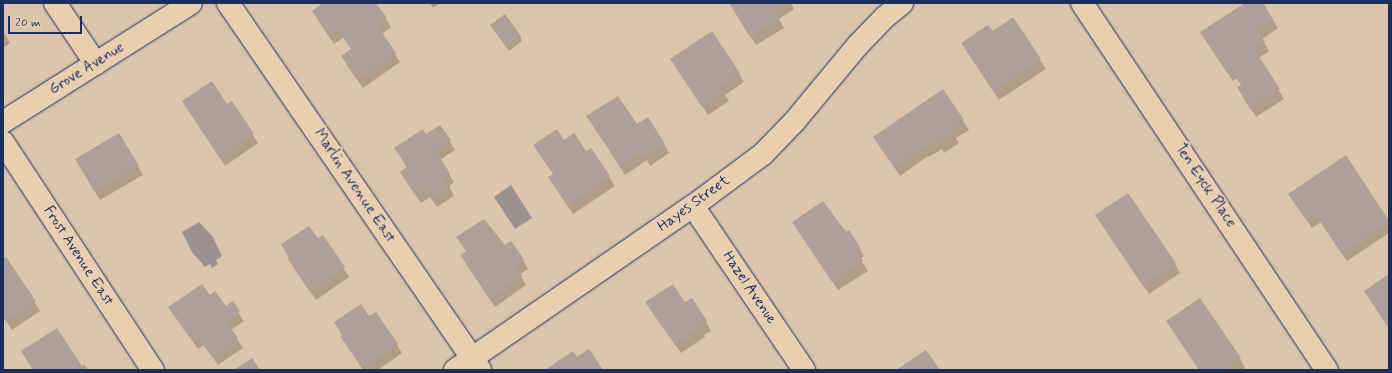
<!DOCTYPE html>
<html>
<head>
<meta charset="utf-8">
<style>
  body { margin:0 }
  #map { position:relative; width:1392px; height:373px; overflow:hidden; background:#ddc5ab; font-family:Mynerve,sans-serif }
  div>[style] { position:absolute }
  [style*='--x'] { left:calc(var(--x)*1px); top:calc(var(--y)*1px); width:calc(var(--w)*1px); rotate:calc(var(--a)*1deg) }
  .water>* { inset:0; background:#9a9291 }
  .shadow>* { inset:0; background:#0003 }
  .building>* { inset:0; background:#ada098 }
  .roads { filter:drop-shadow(0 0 1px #1b2f5e) drop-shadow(0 0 1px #1b2f5e) }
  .minor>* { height:22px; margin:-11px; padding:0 11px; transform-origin:11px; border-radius:11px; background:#e9cfb0 }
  span { translate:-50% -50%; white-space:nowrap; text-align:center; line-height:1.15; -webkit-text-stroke:4px #e9cfb0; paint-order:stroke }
  .street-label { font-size:15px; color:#1b2f5e }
  .frame { position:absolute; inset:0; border:4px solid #1b2f5e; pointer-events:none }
  .scale { position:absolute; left:8px; top:16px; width:74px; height:18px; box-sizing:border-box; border:2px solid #1b2f5e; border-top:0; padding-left:5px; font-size:12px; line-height:14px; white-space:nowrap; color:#1b2f5e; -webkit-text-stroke:3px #e9cfb0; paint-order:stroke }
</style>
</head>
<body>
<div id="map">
  <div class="water">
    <i style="clip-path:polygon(511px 185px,532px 218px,515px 229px,494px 197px)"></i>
    <i style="clip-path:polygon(199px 222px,213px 237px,222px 256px,216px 260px,218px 264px,212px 268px,210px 264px,205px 267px,192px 252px,182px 232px)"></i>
  </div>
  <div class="shadow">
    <i style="clip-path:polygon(324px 3px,375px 3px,391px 27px,382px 34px,400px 62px,363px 88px,347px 65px,352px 49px,343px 38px,334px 44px,318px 20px)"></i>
    <i style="clip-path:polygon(430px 3px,440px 3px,433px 8px)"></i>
    <i style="clip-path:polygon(730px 3px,791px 3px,794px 9px,779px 19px,784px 28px,756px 45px)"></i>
    <i style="clip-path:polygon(1246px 3px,1262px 3px,1278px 28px,1262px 39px,1269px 51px,1259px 58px,1284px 99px,1256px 117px,1243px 97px,1242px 85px,1237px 78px,1233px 81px,1201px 33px)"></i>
    <i style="clip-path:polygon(1013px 19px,1046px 69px,999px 100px,968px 52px)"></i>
    <i style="clip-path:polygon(494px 30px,520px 36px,522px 41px,509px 51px)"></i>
    <i style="clip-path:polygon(3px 31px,10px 43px,3px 48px)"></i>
    <i style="clip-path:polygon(677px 68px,739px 73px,744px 82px,725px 95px,729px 101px,708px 115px)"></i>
    <i style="clip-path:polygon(943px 91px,969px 130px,956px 138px,959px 143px,944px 153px,942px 149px,929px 157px,928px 156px,900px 176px,880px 146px)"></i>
    <i style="clip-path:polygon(227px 105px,253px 135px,258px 143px,225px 166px,188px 110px)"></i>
    <i style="clip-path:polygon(593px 125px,636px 125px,664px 144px,669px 153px,650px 166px,647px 160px,625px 175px)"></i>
    <i style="clip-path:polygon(440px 126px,455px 150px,440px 160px,454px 182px,449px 186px,454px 196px,437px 207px,430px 197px,421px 203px,406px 181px,408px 168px,395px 148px,426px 135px)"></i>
    <i style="clip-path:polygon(119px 134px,143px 175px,100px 200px,76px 159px)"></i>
    <i style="clip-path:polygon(564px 142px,586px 152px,590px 149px,615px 186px,573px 214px,555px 187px,554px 175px)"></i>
    <i style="clip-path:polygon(1346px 156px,1389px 221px,1389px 233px,1347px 261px,1321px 222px,1312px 228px,1295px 203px)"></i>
    <i style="clip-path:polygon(793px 223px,846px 234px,859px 247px,864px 256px,860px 259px,868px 271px,838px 290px)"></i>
    <i style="clip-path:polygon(1102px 224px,1175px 264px,1180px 273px,1149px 294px)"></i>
    <i style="clip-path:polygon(323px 236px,349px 277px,316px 300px,294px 268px,282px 245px,317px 240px)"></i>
    <i style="clip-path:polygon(463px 247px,523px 260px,528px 269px,520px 274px,526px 285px,495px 307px,466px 264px,467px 252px)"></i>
    <i style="clip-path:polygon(6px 259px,40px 311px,12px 330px,3px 316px,3px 260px)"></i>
    <i style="clip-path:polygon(232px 303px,244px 321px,231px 330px,243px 348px,218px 365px,204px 345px,198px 349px,169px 307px,225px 308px)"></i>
    <i style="clip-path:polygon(685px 304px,706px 322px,711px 331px,704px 335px,705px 337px,681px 353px,652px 312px)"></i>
    <i style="clip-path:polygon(369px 318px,397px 345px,402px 353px,378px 370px,363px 370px,347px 345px,343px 336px)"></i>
    <i style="clip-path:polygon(1240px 359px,1245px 368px,1242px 370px,1200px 370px)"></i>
  </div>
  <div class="building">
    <i style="clip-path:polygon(323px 3px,376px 3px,387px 18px,377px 25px,396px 53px,357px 80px,341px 56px,351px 49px,338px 29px,328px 35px,312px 11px)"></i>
    <i style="clip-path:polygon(729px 3px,785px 3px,774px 10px,779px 19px,750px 37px)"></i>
    <i style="clip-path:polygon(1245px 3px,1263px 3px,1273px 19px,1257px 30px,1265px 42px,1254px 49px,1280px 89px,1250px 109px,1237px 87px,1241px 85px,1231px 70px,1227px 73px,1200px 32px)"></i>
    <i style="clip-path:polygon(505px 14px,521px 36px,506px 47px,490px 25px)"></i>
    <i style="clip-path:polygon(1013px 17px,1041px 59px,993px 91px,961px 43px,988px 25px,993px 31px)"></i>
    <i style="clip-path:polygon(712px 31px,740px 73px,720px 86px,725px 92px,702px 107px,670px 59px)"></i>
    <i style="clip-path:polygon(212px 81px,227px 104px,232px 101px,254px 134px,219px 157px,182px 101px)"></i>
    <i style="clip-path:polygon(943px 89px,964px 120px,952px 129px,955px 133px,938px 144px,936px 141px,923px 149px,923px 148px,894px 167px,873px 137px)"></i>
    <i style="clip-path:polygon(618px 96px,637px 124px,648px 117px,665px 144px,644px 157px,641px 152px,620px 166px,586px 116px)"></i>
    <i style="clip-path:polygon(440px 125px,451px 140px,435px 151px,450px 173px,444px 177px,450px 187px,431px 199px,424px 188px,415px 195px,400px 172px,407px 167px,394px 148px,423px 129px,426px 134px)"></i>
    <i style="clip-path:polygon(557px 129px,564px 140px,574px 133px,586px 151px,591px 148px,610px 176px,567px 205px,548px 177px,553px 174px,533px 145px)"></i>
    <i style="clip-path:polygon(119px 133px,139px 166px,94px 191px,75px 159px)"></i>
    <i style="clip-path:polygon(1346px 155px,1389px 221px,1341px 253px,1315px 214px,1306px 220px,1288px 194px)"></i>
    <i style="clip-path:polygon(1128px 193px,1176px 263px,1143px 286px,1095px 215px)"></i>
    <i style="clip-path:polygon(823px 201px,846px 232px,849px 230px,860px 247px,855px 250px,863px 261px,832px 282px,792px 222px)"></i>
    <i style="clip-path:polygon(484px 219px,505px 245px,511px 241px,524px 259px,515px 265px,522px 276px,489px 298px,460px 255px,466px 251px,456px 237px)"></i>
    <i style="clip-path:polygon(309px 226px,318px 238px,323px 235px,345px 267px,310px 292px,288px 259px,290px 257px,281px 244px)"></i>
    <i style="clip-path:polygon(6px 257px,36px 301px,6px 321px,3px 317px,3px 259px)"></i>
    <i style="clip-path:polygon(1389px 274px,1389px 329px,1364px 291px)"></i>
    <i style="clip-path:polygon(202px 284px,210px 295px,215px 291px,226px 306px,233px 301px,240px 311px,226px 321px,238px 338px,212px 357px,198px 337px,192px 341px,168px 307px)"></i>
    <i style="clip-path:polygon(673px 284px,685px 302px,692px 298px,707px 321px,699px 326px,700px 328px,675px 345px,645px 302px)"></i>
    <i style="clip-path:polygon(1200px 298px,1241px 358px,1223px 370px,1199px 370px,1166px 321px)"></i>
    <i style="clip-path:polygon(361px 304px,369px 316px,376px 312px,398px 344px,362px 368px,340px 336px,342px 335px,334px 322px)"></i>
    <i style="clip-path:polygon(57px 328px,82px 366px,84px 364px,88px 370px,33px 370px,21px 351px)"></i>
    <i style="clip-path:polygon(589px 349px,603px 370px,545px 370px,573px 351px,577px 357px)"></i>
    <i style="clip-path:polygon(926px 350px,940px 370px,896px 370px)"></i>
    <i style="clip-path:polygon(252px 358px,260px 370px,234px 370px)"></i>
  </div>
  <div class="roads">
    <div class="minor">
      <i style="--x:55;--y:3;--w:73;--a:56.1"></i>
      <i style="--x:228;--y:3;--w:445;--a:55.5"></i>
      <i style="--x:1082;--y:3;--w:441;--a:56.3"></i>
      <i style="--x:3;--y:122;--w:222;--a:-32.3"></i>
      <i style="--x:3;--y:142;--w:273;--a:56.7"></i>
      <i style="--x:693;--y:206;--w:198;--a:55.9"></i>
      <i style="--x:455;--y:370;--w:289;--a:-34.6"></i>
      <i style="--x:693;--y:206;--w:87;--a:-36.6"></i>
      <i style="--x:763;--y:154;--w:45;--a:-45.9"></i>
      <i style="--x:794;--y:122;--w:100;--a:-50.3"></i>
      <i style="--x:858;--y:45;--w:39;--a:-46"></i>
      <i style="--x:885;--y:17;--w:22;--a:-39"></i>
    </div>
  </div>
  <div class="street-label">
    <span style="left:87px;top:69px;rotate:-32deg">Grove Avenue</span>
    <span style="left:354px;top:186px;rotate:56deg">Marlin Avenue East</span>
    <span style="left:1205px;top:186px;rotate:56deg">Ten Eyck Place</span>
    <span style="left:694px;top:204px;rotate:-36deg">Hayes Street</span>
    <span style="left:78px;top:256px;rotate:57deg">Frost Avenue East</span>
    <span style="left:749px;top:288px;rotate:56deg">Hazel Avenue</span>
  </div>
  <div class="frame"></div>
  <div class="scale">20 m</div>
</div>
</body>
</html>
